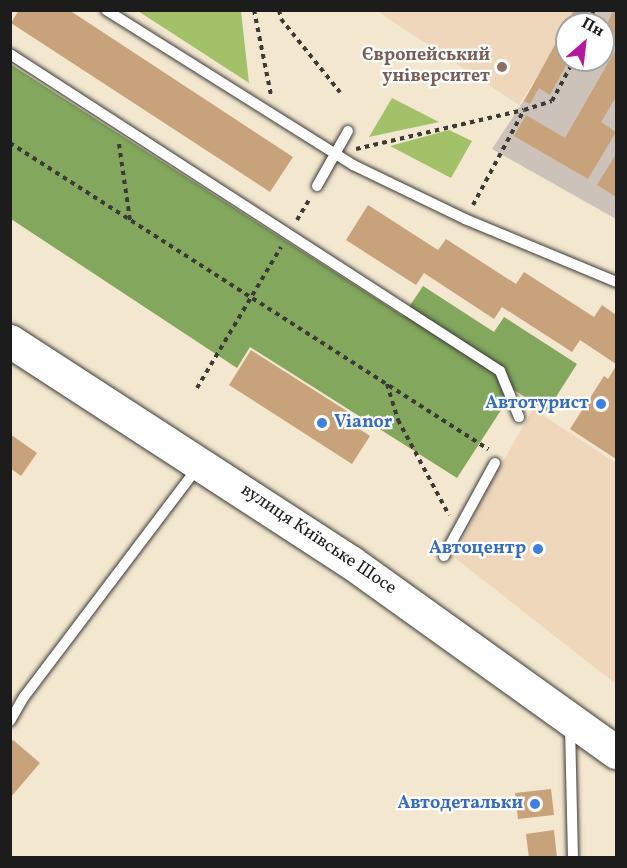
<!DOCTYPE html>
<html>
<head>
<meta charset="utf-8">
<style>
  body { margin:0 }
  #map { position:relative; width:627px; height:868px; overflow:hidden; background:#f3e7cf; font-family:Vollkorn,serif }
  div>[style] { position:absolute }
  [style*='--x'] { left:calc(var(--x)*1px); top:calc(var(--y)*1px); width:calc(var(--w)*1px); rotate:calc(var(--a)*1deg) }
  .built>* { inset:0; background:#eed7bb }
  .industrial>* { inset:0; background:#ccc2b9 }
  .green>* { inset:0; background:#a3c169 }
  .forest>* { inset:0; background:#82a75d }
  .building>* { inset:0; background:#c8a27b }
  .path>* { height:4px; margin-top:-2px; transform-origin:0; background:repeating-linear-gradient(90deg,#3c3a37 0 4.5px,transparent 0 9px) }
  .roads { filter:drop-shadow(0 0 2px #3c3a37) drop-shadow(0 0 2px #3c3a37) }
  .lane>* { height:10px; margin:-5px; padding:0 5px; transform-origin:5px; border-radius:5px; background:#fff }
  .highway>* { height:33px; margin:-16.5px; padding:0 16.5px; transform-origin:16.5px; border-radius:16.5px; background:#fff }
  .dots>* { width:16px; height:16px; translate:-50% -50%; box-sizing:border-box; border:3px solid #fff; border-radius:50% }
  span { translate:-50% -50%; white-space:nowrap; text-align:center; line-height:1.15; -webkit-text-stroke:4.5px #fff; paint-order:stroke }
  .education-label { font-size:18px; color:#785e54; font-weight:700 }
  .right { translate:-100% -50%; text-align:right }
  .shop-label { font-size:18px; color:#366cbe; font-weight:700 }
  .left { translate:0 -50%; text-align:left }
  .street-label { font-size:18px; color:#1c1c1c }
  .frame { position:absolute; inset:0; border:12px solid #1c1c1c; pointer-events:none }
  .north { position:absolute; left:555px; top:12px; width:60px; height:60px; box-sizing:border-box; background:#fff; border:2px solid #a4a4a4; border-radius:50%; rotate:28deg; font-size:16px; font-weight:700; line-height:24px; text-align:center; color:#1c1c1c }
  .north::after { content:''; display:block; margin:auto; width:21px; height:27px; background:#b5179e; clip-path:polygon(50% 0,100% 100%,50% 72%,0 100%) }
</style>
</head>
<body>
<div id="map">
  <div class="built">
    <i style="clip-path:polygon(377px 11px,578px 11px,519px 105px)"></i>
    <i style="clip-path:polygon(533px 409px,616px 463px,616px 684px,455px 558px,485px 493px)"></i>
  </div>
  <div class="industrial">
    <i style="clip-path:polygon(582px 11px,616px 11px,616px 219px,492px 149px,567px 34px,567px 60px,603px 60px,603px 24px,573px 24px)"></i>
  </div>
  <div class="green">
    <i style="clip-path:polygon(138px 11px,241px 11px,249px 83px)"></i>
    <i style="clip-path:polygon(392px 98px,439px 122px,369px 137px)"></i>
    <i style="clip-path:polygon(449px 130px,472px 141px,451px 178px,390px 146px)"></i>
  </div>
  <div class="forest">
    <i style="clip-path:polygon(10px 64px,403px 316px,423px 286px,494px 332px,504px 317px,577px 364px,547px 411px,514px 390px,457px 478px,250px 347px,237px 368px,11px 219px)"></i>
  </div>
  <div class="building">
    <i style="clip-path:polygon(19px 10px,69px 10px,293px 157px,270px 192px,11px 23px)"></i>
    <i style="clip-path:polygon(574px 10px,587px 10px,579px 24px,567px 24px,569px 60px,550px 95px,539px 88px,530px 104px,524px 101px)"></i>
    <i style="clip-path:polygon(614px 10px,616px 10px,616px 39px,603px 31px)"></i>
    <i style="clip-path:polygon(616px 49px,616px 97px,601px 122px,616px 132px,588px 179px,514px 136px,526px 115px,565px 138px)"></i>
    <i style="clip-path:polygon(616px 154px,616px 197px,597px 185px)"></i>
    <i style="clip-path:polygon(368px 205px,438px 250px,446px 239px,516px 284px,524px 272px,594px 317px,602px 305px,616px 315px,616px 364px,580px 340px,572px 352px,502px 307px,494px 319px,424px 273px,416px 285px,346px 240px)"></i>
    <i style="clip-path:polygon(251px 350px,350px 413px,346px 420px,370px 436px,352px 464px,229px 385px)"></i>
    <i style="clip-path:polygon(616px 366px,616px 459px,570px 429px,604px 376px,608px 379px)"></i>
    <i style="clip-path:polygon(10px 434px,37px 453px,21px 476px,10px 468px)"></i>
    <i style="clip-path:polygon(13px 740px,40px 763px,10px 798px,10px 743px)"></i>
    <i style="clip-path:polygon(551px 789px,554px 815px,518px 819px,515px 793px)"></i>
    <i style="clip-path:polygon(554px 830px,557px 858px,529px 858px,526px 834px)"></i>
  </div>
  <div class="path">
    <i style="--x:254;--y:10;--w:87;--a:78.7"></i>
    <i style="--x:279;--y:10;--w:9;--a:77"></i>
    <i style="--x:281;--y:19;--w:94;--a:51.1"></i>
    <i style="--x:592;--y:24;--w:14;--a:-86"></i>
    <i style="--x:10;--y:143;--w:568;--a:32.63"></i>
    <i style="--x:119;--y:144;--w:77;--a:81.8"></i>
    <i style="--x:356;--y:149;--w:172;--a:-13.1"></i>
    <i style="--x:473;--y:205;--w:108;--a:-61.8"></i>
    <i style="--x:524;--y:110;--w:29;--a:-18"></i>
    <i style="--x:552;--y:101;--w:47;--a:-61.8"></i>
    <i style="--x:297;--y:220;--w:26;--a:-59"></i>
    <i style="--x:387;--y:384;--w:38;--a:73"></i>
    <i style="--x:398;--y:420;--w:108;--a:61.8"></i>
    <i style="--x:197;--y:388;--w:164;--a:-59.2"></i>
  </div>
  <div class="roads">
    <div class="lane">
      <i style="--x:106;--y:10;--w:292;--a:32.1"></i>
      <i style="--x:353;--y:165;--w:124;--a:25.7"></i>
      <i style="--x:465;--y:219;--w:164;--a:22.6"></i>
      <i style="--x:10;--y:54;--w:584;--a:32.9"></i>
      <i style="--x:500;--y:371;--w:50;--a:67.6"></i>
      <i style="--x:317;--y:186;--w:63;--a:-60.6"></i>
      <i style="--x:444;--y:556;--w:106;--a:-61.3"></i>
      <i style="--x:10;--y:721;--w:28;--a:-60"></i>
      <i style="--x:24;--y:697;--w:288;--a:-52.9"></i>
      <i style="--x:570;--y:726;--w:132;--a:88.7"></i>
    </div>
    <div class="highway">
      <i style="--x:10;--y:341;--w:408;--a:33"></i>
      <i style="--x:352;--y:563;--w:325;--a:35.6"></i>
    </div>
  </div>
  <div class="dots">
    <i style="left:502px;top:67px;background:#8d6e63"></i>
    <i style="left:601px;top:404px;background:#3f7fe0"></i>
    <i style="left:322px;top:423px;background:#3f7fe0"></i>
    <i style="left:538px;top:549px;background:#3f7fe0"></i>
    <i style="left:535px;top:804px;background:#3f7fe0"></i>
  </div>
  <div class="education-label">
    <span class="right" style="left:490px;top:67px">Європейський<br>університет</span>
  </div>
  <div class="shop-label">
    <span class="right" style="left:589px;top:404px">Автотурист</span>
    <span class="left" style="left:334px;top:423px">Vianor</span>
    <span class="right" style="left:526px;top:549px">Автоцентр</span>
    <span class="right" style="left:523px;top:804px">Автодетальки</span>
  </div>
  <div class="street-label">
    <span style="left:318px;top:540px;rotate:34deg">вулиця Київське Шосе</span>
  </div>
  <div class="frame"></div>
  <div class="north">Пн</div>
</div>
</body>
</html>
